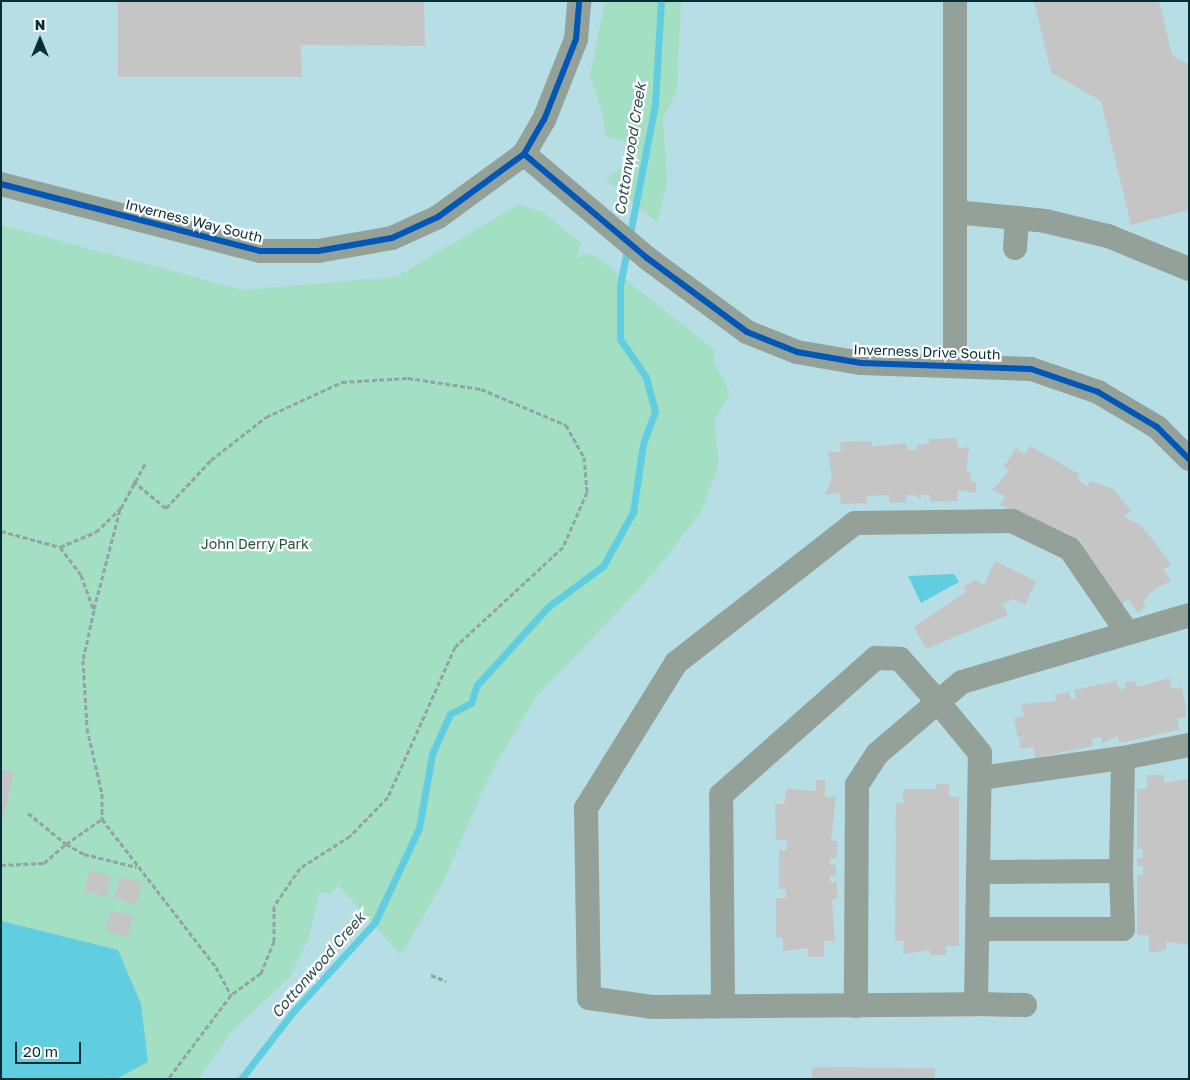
<!DOCTYPE html>
<html>
<head>
<meta charset="utf-8">
<style>
  body { margin:0 }
  #map { position:relative; width:1190px; height:1080px; overflow:hidden; background:#b7dde5; font-family:"Golos Text",sans-serif }
  div>[style] { position:absolute }
  [style*='--x'] { left:calc(var(--x)*1px); top:calc(var(--y)*1px); width:calc(var(--w)*1px); rotate:calc(var(--a)*1deg) }
  .green>* { inset:0; background:#a3dfc3 }
  .water>* { inset:0; background:#60cde1 }
  .stream>* { height:7px; margin:-3.5px; padding:0 3.5px; transform-origin:3.5px; border-radius:3.5px; background:#60cde1 }
  .building>* { inset:0; background:#c6c5c5 }
  .path>* { height:3px; margin-top:-1.5px; transform-origin:0; background:repeating-linear-gradient(90deg,#92a4a2 0 5px,transparent 0 7.5px) }
  .minor>* { height:24px; margin:-12px; padding:0 12px; transform-origin:12px; border-radius:12px; background:#94a199 }
  .cycleway>* { height:6px; margin:-3px; padding:0 3px; transform-origin:3px; border-radius:3px; background:#0057b8 }
  span { translate:-50% -50%; white-space:nowrap; text-align:center; line-height:1.15; -webkit-text-stroke:4.5px #fdfdfd; paint-order:stroke }
  .street-label { font-size:14px; color:#052f36 }
  .park-label { font-size:14px; color:#265234 }
  .water-label { font-size:15px; color:#304d53; font-style:italic }
  .frame { position:absolute; inset:0; border:2px solid #052f36; pointer-events:none }
  .north { position:absolute; left:15px; top:15px; width:50px; height:50px; -webkit-text-stroke:4px #fdfdfd; paint-order:stroke; rotate:0deg; font-size:14px; font-weight:700; line-height:20px; text-align:center; color:#052f36 }
  .north::after { content:''; display:block; margin:auto; width:18px; height:22px; background:#052f36; clip-path:polygon(50% 0,100% 100%,50% 72%,0 100%) }
  .scale { position:absolute; left:15px; top:1042px; width:66px; height:22px; box-sizing:border-box; border:2px solid #052f36; border-top:0; padding-left:6px; font-size:15px; line-height:18px; white-space:nowrap; color:#052f36; -webkit-text-stroke:4px #fdfdfd; paint-order:stroke }
</style>
</head>
<body>
<div id="map">
  <div class="green">
    <i style="clip-path:polygon(605px 1px,681px 1px,677px 91px,663px 118px,667px 183px,657px 222px,606px 179px,638px 156px,630px 143px,605px 136px,603px 114px,590px 76px)"></i>
    <i style="clip-path:polygon(518px 205px,543px 212px,581px 244px,576px 259px,584px 254px,595px 256px,715px 350px,713px 361px,730px 393px,714px 421px,719px 463px,702px 510px,653px 574px,536px 697px,490px 774px,443px 882px,401px 955px,339px 886px,330px 893px,319px 893px,310px 934px,291px 976px,233px 1030px,198px 1079px,1px 1079px,1px 225px,243px 290px,396px 277px)"></i>
  </div>
  <div class="water">
    <i style="clip-path:polygon(954px 574px,959px 582px,921px 603px,908px 576px)"></i>
    <i style="clip-path:polygon(1px 921px,118px 950px,141px 1004px,148px 1062px,116px 1079px,1px 1079px)"></i>
  </div>
  <div class="stream">
    <i style="--x:241;--y:1079;--w:83;--a:-52.3"></i>
    <i style="--x:292;--y:1013;--w:123;--a:-47.6"></i>
    <i style="--x:375;--y:922;--w:104;--a:-64.9"></i>
    <i style="--x:419;--y:828;--w:75;--a:-80"></i>
    <i style="--x:432;--y:754;--w:44;--a:-65.8"></i>
    <i style="--x:450;--y:714;--w:24;--a:-28"></i>
    <i style="--x:471;--y:703;--w:19;--a:-72"></i>
    <i style="--x:477;--y:685;--w:107;--a:-47.7"></i>
    <i style="--x:549;--y:606;--w:67;--a:-36.5"></i>
    <i style="--x:603;--y:566;--w:62;--a:-60.9"></i>
    <i style="--x:633;--y:512;--w:69;--a:-81.6"></i>
    <i style="--x:643;--y:444;--w:35;--a:-70"></i>
    <i style="--x:655;--y:411;--w:35;--a:-105"></i>
    <i style="--x:646;--y:377;--w:46;--a:-124.4"></i>
    <i style="--x:620;--y:339;--w:53;--a:-90"></i>
    <i style="--x:620;--y:286;--w:185;--a:-79.1"></i>
    <i style="--x:655;--y:104;--w:103;--a:-86.7"></i>
  </div>
  <div class="building">
    <i style="clip-path:polygon(118px 1px,424px 1px,425px 46px,301px 45px,302px 77px,118px 77px)"></i>
    <i style="clip-path:polygon(1034px 1px,1159px 1px,1172px 55px,1189px 64px,1189px 210px,1131px 225px,1101px 101px,1051px 72px)"></i>
    <i style="clip-path:polygon(957px 438px,958px 448px,969px 447px,966px 472px,970px 471px,971px 482px,976px 482px,976px 493px,957px 490px,958px 501px,930px 502px,930px 495px,920px 495px,921px 501px,916px 495px,906px 495px,906px 502px,890px 503px,889px 495px,867px 496px,867px 503px,841px 504px,840px 493px,825px 495px,832px 478px,828px 452px,841px 452px,840px 442px,872px 441px,872px 447px,906px 443px,907px 450px,918px 450px,917px 445px,929px 444px,929px 439px)"></i>
    <i style="clip-path:polygon(1030px 446px,1079px 474px,1078px 480px,1087px 486px,1090px 481px,1113px 489px,1131px 511px,1124px 517px,1141px 525px,1171px 564px,1163px 570px,1171px 580px,1150px 593px,1143px 602px,1146px 607px,1138px 613px,1128px 599px,1122px 604px,1083px 548px,1081px 539px,1078px 541px,1067px 536px,1066px 530px,1064px 534px,1000px 505px,1005px 496px,992px 490px,1010px 470px,1004px 467px,1016px 448px,1025px 454px)"></i>
    <i style="clip-path:polygon(995px 561px,1036px 581px,1025px 605px,1013px 599px,1002px 604px,1008px 615px,926px 649px,914px 627px,966px 592px,963px 587px,975px 580px,984px 585px)"></i>
    <i style="clip-path:polygon(1169px 678px,1172px 689px,1182px 687px,1185px 702px,1186px 717px,1177px 719px,1179px 730px,1119px 743px,1118px 736px,1102px 744px,1101px 737px,1092px 739px,1093px 746px,1035px 758px,1033px 747px,1021px 749px,1019px 740px,1025px 736px,1018px 738px,1014px 718px,1024px 716px,1021px 704px,1056px 701px,1055px 695px,1069px 692px,1071px 699px,1076px 698px,1074px 690px,1116px 681px,1119px 690px,1126px 688px,1125px 683px,1135px 681px,1137px 687px)"></i>
    <i style="clip-path:polygon(1px 769px,14px 773px,2px 823px,1px 823px)"></i>
    <i style="clip-path:polygon(1147px 775px,1164px 775px,1164px 783px,1189px 779px,1189px 945px,1166px 941px,1166px 949px,1157px 952px,1149px 952px,1149px 935px,1137px 935px,1137px 875px,1143px 875px,1143px 866px,1137px 866px,1137px 858px,1143px 858px,1143px 849px,1137px 849px,1137px 789px,1147px 789px)"></i>
    <i style="clip-path:polygon(816px 780px,825px 780px,825px 797px,836px 797px,831px 841px,837px 841px,837px 858px,830px 858px,830px 865px,836px 865px,836px 876px,830px 876px,830px 882px,837px 882px,837px 899px,832px 899px,835px 941px,824px 941px,824px 957px,808px 957px,808px 948px,783px 951px,783px 938px,776px 938px,776px 898px,786px 898px,786px 889px,779px 889px,779px 850px,787px 850px,787px 840px,776px 840px,775px 804px,784px 804px,787px 789px,816px 791px)"></i>
    <i style="clip-path:polygon(936px 784px,949px 784px,949px 797px,959px 797px,959px 946px,946px 946px,946px 955px,930px 955px,930px 950px,903px 954px,904px 941px,895px 941px,896px 803px,903px 803px,903px 789px,936px 789px)"></i>
    <i style="clip-path:polygon(89px 870px,111px 876px,106px 896px,84px 891px)"></i>
    <i style="clip-path:polygon(120px 877px,142px 883px,136px 904px,114px 898px)"></i>
    <i style="clip-path:polygon(111px 910px,133px 916px,128px 937px,106px 931px)"></i>
    <i style="clip-path:polygon(812px 1067px,935px 1068px,935px 1079px,812px 1079px)"></i>
  </div>
  <div class="path">
    <i style="--x:133;--y:481;--w:43;--a:39.3"></i>
    <i style="--x:166;--y:508;--w:66;--a:-46.8"></i>
    <i style="--x:211;--y:460;--w:70;--a:-38"></i>
    <i style="--x:266;--y:417;--w:84;--a:-24.7"></i>
    <i style="--x:342;--y:382;--w:66;--a:-3.5"></i>
    <i style="--x:408;--y:378;--w:74;--a:8.6"></i>
    <i style="--x:481;--y:389;--w:92;--a:23"></i>
    <i style="--x:566;--y:425;--w:37;--a:61"></i>
    <i style="--x:584;--y:457;--w:35;--a:85"></i>
    <i style="--x:587;--y:492;--w:60;--a:113.6"></i>
    <i style="--x:563;--y:547;--w:147;--a:137.2"></i>
    <i style="--x:455;--y:647;--w:164;--a:114.1"></i>
    <i style="--x:388;--y:797;--w:54;--a:134.3"></i>
    <i style="--x:350;--y:836;--w:59;--a:147.4"></i>
    <i style="--x:300;--y:868;--w:46;--a:124.4"></i>
    <i style="--x:274;--y:906;--w:35;--a:90"></i>
    <i style="--x:274;--y:941;--w:35;--a:112"></i>
    <i style="--x:261;--y:973;--w:37;--a:144"></i>
    <i style="--x:1;--y:531;--w:61;--a:15.2"></i>
    <i style="--x:60;--y:547;--w:35;--a:53"></i>
    <i style="--x:81;--y:575;--w:37;--a:70"></i>
    <i style="--x:94;--y:610;--w:51;--a:102.4"></i>
    <i style="--x:83;--y:660;--w:68;--a:86.6"></i>
    <i style="--x:87;--y:728;--w:68;--a:77.2"></i>
    <i style="--x:102;--y:794;--w:25;--a:90"></i>
    <i style="--x:102;--y:819;--w:187;--a:52.4"></i>
    <i style="--x:216;--y:967;--w:32;--a:62"></i>
    <i style="--x:231;--y:995;--w:105;--a:126.9"></i>
    <i style="--x:60;--y:547;--w:39;--a:-23"></i>
    <i style="--x:96;--y:532;--w:35;--a:-44"></i>
    <i style="--x:121;--y:508;--w:52;--a:-61.5"></i>
    <i style="--x:94;--y:609;--w:103;--a:-75.4"></i>
    <i style="--x:28;--y:813;--w:49;--a:39.2"></i>
    <i style="--x:66;--y:844;--w:44;--a:-34.8"></i>
    <i style="--x:1;--y:865;--w:43;--a:-2.7"></i>
    <i style="--x:44;--y:863;--w:29;--a:-41"></i>
    <i style="--x:66;--y:844;--w:21;--a:29"></i>
    <i style="--x:84;--y:854;--w:54;--a:14"></i>
    <i style="--x:431;--y:975;--w:16;--a:22"></i>
  </div>
  <div class="minor">
    <i style="--x:955;--y:1;--w:365;--a:90"></i>
    <i style="--x:524;--y:154;--w:161;--a:40.2"></i>
    <i style="--x:647;--y:258;--w:124;--a:36.5"></i>
    <i style="--x:747;--y:332;--w:54;--a:21.8"></i>
    <i style="--x:797;--y:352;--w:65;--a:9.8"></i>
    <i style="--x:861;--y:363;--w:170;--a:2"></i>
    <i style="--x:1031;--y:369;--w:71;--a:18.9"></i>
    <i style="--x:1098;--y:392;--w:69;--a:30.7"></i>
    <i style="--x:1157;--y:427;--w:45;--a:45"></i>
    <i style="--x:1;--y:184;--w:268;--a:14.5"></i>
    <i style="--x:261;--y:251;--w:57;--a:0"></i>
    <i style="--x:318;--y:251;--w:75;--a:-10"></i>
    <i style="--x:392;--y:238;--w:51;--a:-24.5"></i>
    <i style="--x:438;--y:217;--w:107;--a:-36.2"></i>
    <i style="--x:524;--y:154;--w:39;--a:-60"></i>
    <i style="--x:544;--y:120;--w:87;--a:-68.4"></i>
    <i style="--x:576;--y:39;--w:38;--a:-85"></i>
    <i style="--x:955;--y:212;--w:62;--a:5.5"></i>
    <i style="--x:1015;--y:248;--w:30;--a:-86"></i>
    <i style="--x:1017;--y:218;--w:28;--a:6"></i>
    <i style="--x:1045;--y:221;--w:65;--a:13.4"></i>
    <i style="--x:1108;--y:236;--w:87;--a:22.2"></i>
    <i style="--x:1127;--y:632;--w:101;--a:-124.5"></i>
    <i style="--x:1070;--y:549;--w:64;--a:-154.2"></i>
    <i style="--x:1012;--y:521;--w:157;--a:179.3"></i>
    <i style="--x:855;--y:523;--w:227;--a:142"></i>
    <i style="--x:676;--y:663;--w:171;--a:121.8"></i>
    <i style="--x:586;--y:808;--w:190;--a:89.1"></i>
    <i style="--x:589;--y:998;--w:65;--a:8"></i>
    <i style="--x:653;--y:1007;--w:323;--a:-0.5"></i>
    <i style="--x:976;--y:1004;--w:251;--a:-89.1"></i>
    <i style="--x:980;--y:753;--w:66;--a:-129.5"></i>
    <i style="--x:938;--y:702;--w:31;--a:-40"></i>
    <i style="--x:962;--y:682;--w:237;--a:-16.4"></i>
    <i style="--x:1123;--y:758;--w:67;--a:-11.1"></i>
    <i style="--x:980;--y:778;--w:144;--a:-8"></i>
    <i style="--x:1123;--y:758;--w:113;--a:91"></i>
    <i style="--x:981;--y:872;--w:140;--a:-0.4"></i>
    <i style="--x:1121;--y:871;--w:58;--a:88"></i>
    <i style="--x:1123;--y:929;--w:142;--a:180"></i>
    <i style="--x:723;--y:1004;--w:209;--a:-90.5"></i>
    <i style="--x:721;--y:795;--w:207;--a:-41.5"></i>
    <i style="--x:876;--y:658;--w:24;--a:2"></i>
    <i style="--x:900;--y:659;--w:57;--a:48.5"></i>
    <i style="--x:938;--y:702;--w:80;--a:139.6"></i>
    <i style="--x:877;--y:754;--w:37;--a:123"></i>
    <i style="--x:857;--y:785;--w:221;--a:90.3"></i>
    <i style="--x:976;--y:1004;--w:49;--a:1.2"></i>
  </div>
  <div class="cycleway">
    <i style="--x:524;--y:154;--w:161;--a:40.2"></i>
    <i style="--x:647;--y:258;--w:124;--a:36.5"></i>
    <i style="--x:747;--y:332;--w:54;--a:21.8"></i>
    <i style="--x:797;--y:352;--w:65;--a:9.8"></i>
    <i style="--x:861;--y:363;--w:170;--a:2"></i>
    <i style="--x:1031;--y:369;--w:71;--a:18.9"></i>
    <i style="--x:1098;--y:392;--w:69;--a:30.7"></i>
    <i style="--x:1157;--y:427;--w:45;--a:45"></i>
    <i style="--x:1;--y:184;--w:268;--a:14.5"></i>
    <i style="--x:261;--y:251;--w:57;--a:0"></i>
    <i style="--x:318;--y:251;--w:75;--a:-10"></i>
    <i style="--x:392;--y:238;--w:51;--a:-24.5"></i>
    <i style="--x:438;--y:217;--w:107;--a:-36.2"></i>
    <i style="--x:524;--y:154;--w:39;--a:-60"></i>
    <i style="--x:544;--y:120;--w:87;--a:-68.4"></i>
    <i style="--x:576;--y:39;--w:38;--a:-85"></i>
  </div>
  <div class="street-label">
    <span style="left:194px;top:221px;rotate:14deg">Inverness Way South</span>
    <span style="left:927px;top:352px;rotate:2deg">Inverness Drive South</span>
  </div>
  <div class="park-label">
    <span style="left:255px;top:544px">John Derry Park</span>
  </div>
  <div class="water-label">
    <span style="left:630px;top:149px;rotate:-81deg">Cottonwood Creek</span>
    <span style="left:318px;top:965px;rotate:-49deg">Cottonwood Creek</span>
  </div>
  <div class="frame"></div>
  <div class="north">N</div>
  <div class="scale">20 m</div>
</div>
</body>
</html>
